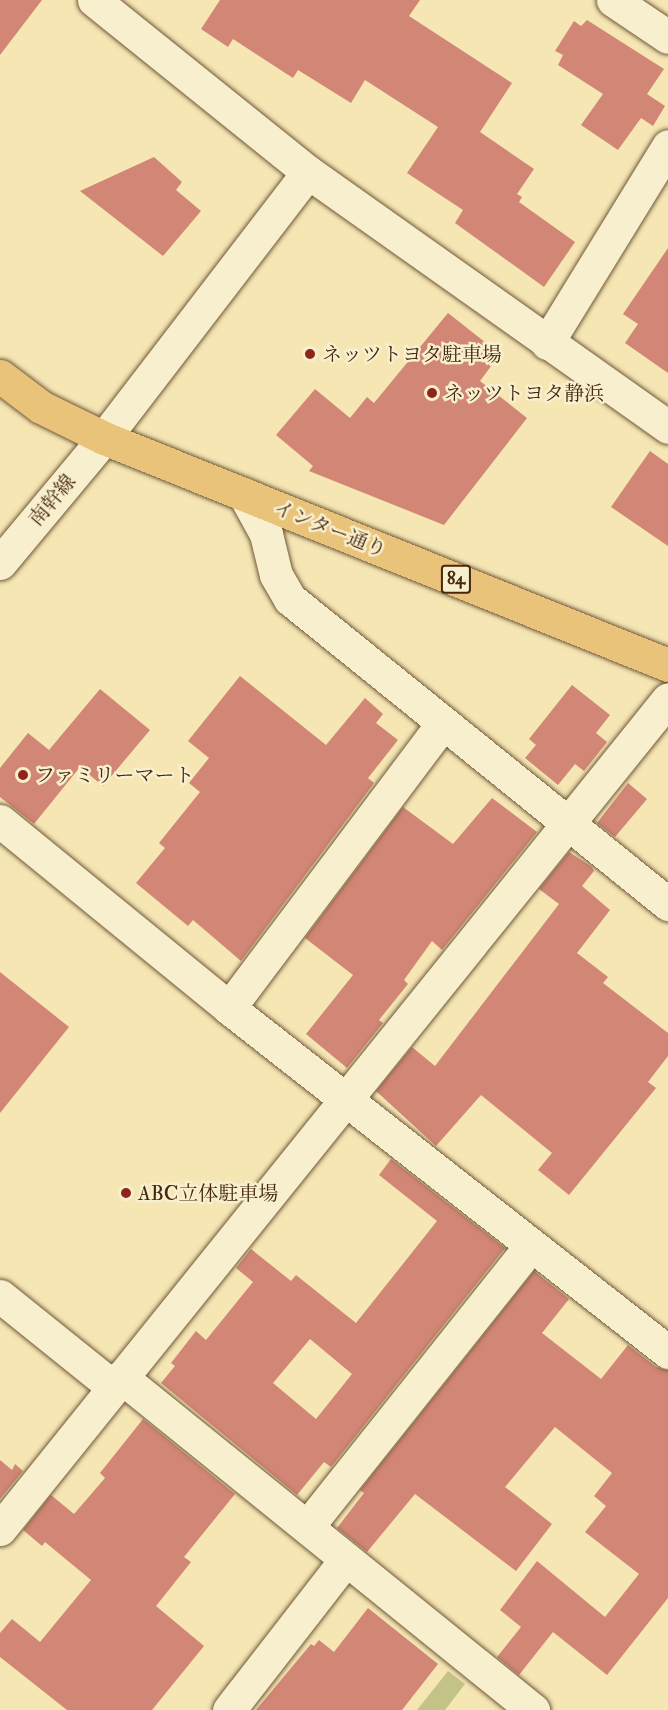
<!DOCTYPE html>
<html>
<head>
<meta charset="utf-8">
<style>
  body { margin:0 }
  #map { position:relative; width:668px; height:1710px; overflow:hidden; background:#f5e6b4; font-family:"IM FELL Double Pica","Noto Serif JP",serif }
  div>[style] { position:absolute }
  [style*='--x'] { left:calc(var(--x)*1px); top:calc(var(--y)*1px); width:calc(var(--w)*1px); rotate:calc(var(--a)*1deg) }
  .green>* { inset:0; background:#c4c387 }
  .building>* { inset:0; background:#d28675 }
  .roads { filter:drop-shadow(0 0 2px #715838) drop-shadow(0 0 2px #715838) }
  .minor>* { height:33px; margin:-16.5px; padding:0 16.5px; transform-origin:16.5px; border-radius:16.5px; background:#f8efce }
  .tertiary>* { height:33px; margin:-16.5px; padding:0 16.5px; transform-origin:16.5px; border-radius:16.5px; background:#f8efce }
  .secondary>* { height:33px; margin:-16.5px; padding:0 16.5px; transform-origin:16.5px; border-radius:16.5px; background:#f8efce }
  .primary>* { height:33px; margin:-16.5px; padding:0 16.5px; transform-origin:16.5px; border-radius:16.5px; background:#eac37a }
  .dots>* { width:16px; height:16px; translate:-50% -50%; box-sizing:border-box; border:3px solid #f8efce; border-radius:50% }
  span { translate:-50% -50%; white-space:nowrap; text-align:center; line-height:1.15; -webkit-text-stroke:5px #f8efce; paint-order:stroke }
  .shield-label span { padding:2px 4px; background:#f8efce; border:2px solid; border-radius:4px; -webkit-text-stroke-width:0 }
  .shield-label { font-size:18px; color:#45280e; font-weight:700 }
  .poi-label { font-size:20px; color:#45280e }
  .left { translate:0 -50%; text-align:left }
  .street-label { font-size:20px; color:#45280e }
</style>
</head>
<body>
<div id="map">
  <div class="green">
    <i style="clip-path:polygon(448px 1671px,465px 1684px,445px 1710px,417px 1710px)"></i>
  </div>
  <div class="building">
    <i style="clip-path:polygon(0 0,42px 0,0 55px)"></i>
    <i style="clip-path:polygon(220px 0,420px 0,409px 16px,512px 83px,480px 132px,534px 169px,517px 194px,522px 197px,519px 202px,575px 242px,544px 287px,455px 223px,463px 210px,407px 173px,438px 127px,365px 80px,351px 103px,298px 70px,293px 78px,233px 39px,228px 47px,201px 29px)"></i>
    <i style="clip-path:polygon(587px 20px,664px 69px,647px 94px,665px 106px,653px 126px,641px 118px,618px 150px,581px 125px,603px 94px,558px 65px,563px 55px,555px 51px,574px 21px,581px 26px)"></i>
    <i style="clip-path:polygon(154px 157px,182px 182px,176px 190px,201px 211px,163px 256px,80px 191px)"></i>
    <i style="clip-path:polygon(668px 248px,668px 373px,625px 343px,638px 324px,623px 314px)"></i>
    <i style="clip-path:polygon(448px 313px,500px 354px,480px 381px,527px 418px,444px 525px,309px 471px,313px 466px,276px 435px,315px 389px,350px 418px,367px 397px,374px 403px)"></i>
    <i style="clip-path:polygon(650px 451px,668px 464px,668px 546px,611px 507px)"></i>
    <i style="clip-path:polygon(240px 676px,326px 745px,365px 698px,383px 714px,376px 723px,398px 740px,368px 778px,374px 783px,241px 961px,193px 920px,188px 926px,136px 883px,165px 848px,159px 843px,200px 792px,189px 783px,209px 758px,188px 741px)"></i>
    <i style="clip-path:polygon(572px 685px,610px 715px,596px 733px,607px 742px,584px 771px,575px 764px,558px 785px,525px 758px,536px 745px,529px 739px)"></i>
    <i style="clip-path:polygon(100px 689px,150px 730px,103px 786px,80px 767px,34px 824px,0 797px,0 768px,28px 733px,49px 750px)"></i>
    <i style="clip-path:polygon(628px 783px,647px 799px,615px 837px,597px 823px)"></i>
    <i style="clip-path:polygon(492px 798px,537px 832px,442px 950px,432px 941px,404px 980px,408px 984px,379px 1020px,383px 1023px,347px 1068px,306px 1034px,353px 975px,305px 938px,403px 807px,453px 844px)"></i>
    <i style="clip-path:polygon(569px 852px,592px 867px,594px 871px,582px 886px,610px 910px,577px 953px,608px 977px,603px 983px,668px 1033px,668px 1056px,648px 1082px,656px 1088px,569px 1195px,538px 1170px,552px 1153px,481px 1095px,436px 1146px,376px 1091px,412px 1047px,435px 1066px,559px 904px,539px 889px)"></i>
    <i style="clip-path:polygon(0 972px,69px 1027px,0 1113px)"></i>
    <i style="clip-path:polygon(evenodd,391px 1159px,505px 1248px,331px 1467px,324px 1462px,297px 1495px,161px 1383px,175px 1366px,171px 1363px,196px 1331px,206px 1340px,253px 1282px,236px 1268px,251px 1249px,291px 1281px,296px 1275px,356px 1323px,437px 1221px,379px 1175px,391px 1159px,310px 1339px,352px 1374px,316px 1419px,273px 1383px,310px 1339px)"></i>
    <i style="clip-path:polygon(534px 1271px,569px 1299px,542px 1333px,601px 1379px,628px 1345px,656px 1367px,668px 1370px,668px 1598px,607px 1675px,553px 1632px,519px 1675px,497px 1657px,521px 1627px,500px 1610px,537px 1561px,605px 1617px,639px 1574px,585px 1532px,606px 1506px,594px 1496px,612px 1473px,555px 1427px,505px 1487px,552px 1524px,516px 1571px,415px 1494px,367px 1552px,337px 1528px,364px 1493px,360px 1490px)"></i>
    <i style="clip-path:polygon(143px 1419px,235px 1494px,184px 1557px,191px 1562px,156px 1606px,204px 1646px,152px 1710px,67px 1710px,0 1657px,0 1633px,12px 1619px,40px 1642px,91px 1580px,45px 1542px,42px 1546px,23px 1530px,51px 1495px,74px 1514px,105px 1478px,100px 1473px)"></i>
    <i style="clip-path:polygon(0 1460px,12px 1470px,15px 1464px,23px 1471px,0 1499px)"></i>
    <i style="clip-path:polygon(368px 1608px,438px 1664px,402px 1710px,256px 1710px,311px 1644px,314px 1646px,319px 1640px,334px 1652px)"></i>
  </div>
  <div class="roads">
    <div class="minor">
      <i style="--x:613;--y:0;--w:66;--a:33.9"></i>
      <i style="--x:547;--y:343;--w:231;--a:-58.4"></i>
      <i style="--x:104;--y:438;--w:335;--a:-52.5"></i>
      <i style="--x:244;--y:494;--w:46;--a:61.2"></i>
      <i style="--x:266;--y:534;--w:42;--a:76.3"></i>
      <i style="--x:276;--y:575;--w:28;--a:60"></i>
      <i style="--x:290;--y:599;--w:486;--a:38.9"></i>
      <i style="--x:0;--y:821;--w:296;--a:39.2"></i>
      <i style="--x:229;--y:1008;--w:558;--a:38.08"></i>
      <i style="--x:229;--y:1008;--w:355;--a:-53.1"></i>
      <i style="--x:0;--y:1296;--w:145;--a:38.8"></i>
      <i style="--x:121;--y:1377;--w:530;--a:38.95"></i>
      <i style="--x:307;--y:1527;--w:360;--a:-51.5"></i>
      <i style="--x:0;--y:1529;--w:1065;--a:-51.17"></i>
      <i style="--x:229;--y:1710;--w:191;--a:-52.2"></i>
    </div>
    <div class="tertiary">
      <i style="--x:94;--y:0;--w:275;--a:38.8"></i>
      <i style="--x:308;--y:172;--w:441;--a:35.3"></i>
    </div>
    <div class="secondary">
      <i style="--x:0;--y:563;--w:163;--a:-50.2"></i>
    </div>
    <div class="primary">
      <i style="--x:0;--y:376;--w:51;--a:37.1"></i>
      <i style="--x:41;--y:407;--w:70;--a:26.2"></i>
      <i style="--x:104;--y:438;--w:608;--a:21.92"></i>
    </div>
  </div>
  <div class="dots">
    <i style="left:310px;top:354px;background:#8f2418"></i>
    <i style="left:432px;top:393px;background:#8f2418"></i>
    <i style="left:23px;top:775px;background:#8f2418"></i>
    <i style="left:126px;top:1193px;background:#8f2418"></i>
  </div>
  <div class="shield-label">
    <span style="left:456px;top:579px">84</span>
  </div>
  <div class="poi-label">
    <span class="left" style="left:322px;top:354px">ネッツトヨタ駐車場</span>
    <span class="left" style="left:444px;top:393px">ネッツトヨタ静浜</span>
    <span class="left" style="left:35px;top:775px">ファミリーマート</span>
    <span class="left" style="left:138px;top:1193px">ABC立体駐車場</span>
  </div>
  <div class="street-label">
    <span style="left:52px;top:500px;rotate:-50deg">南幹線</span>
    <span style="left:330px;top:529px;rotate:22deg">インター通り</span>
  </div>
</div>
</body>
</html>
